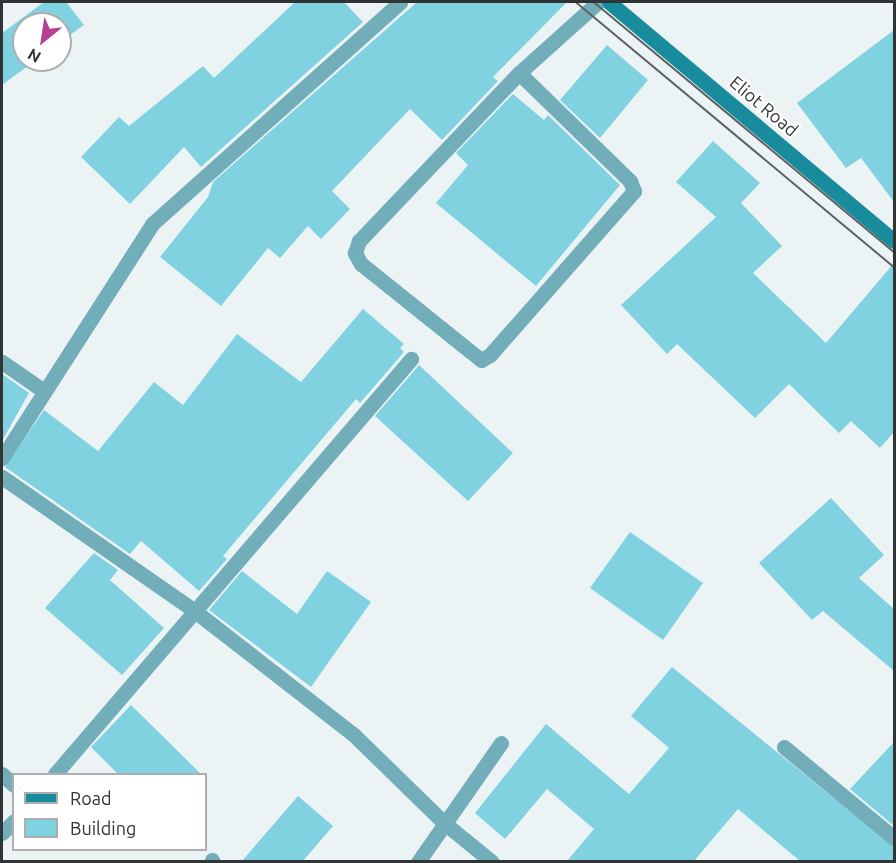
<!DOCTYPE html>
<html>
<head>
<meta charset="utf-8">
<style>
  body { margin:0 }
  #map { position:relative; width:896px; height:863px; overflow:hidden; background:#ecf3f5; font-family:Ubuntu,sans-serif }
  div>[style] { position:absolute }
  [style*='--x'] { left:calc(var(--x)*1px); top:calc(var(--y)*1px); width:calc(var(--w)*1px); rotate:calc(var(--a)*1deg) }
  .building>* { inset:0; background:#80d2e1 }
  .street>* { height:15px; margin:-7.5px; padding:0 7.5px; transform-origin:7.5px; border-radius:7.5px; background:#72aeb9 }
  .secondary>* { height:15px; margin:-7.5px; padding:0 7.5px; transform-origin:7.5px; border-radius:7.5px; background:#188c9d }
  .tram>* { height:1.5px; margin:-0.75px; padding:0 0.75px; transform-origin:0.75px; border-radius:0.75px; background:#5d6162 }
  span { translate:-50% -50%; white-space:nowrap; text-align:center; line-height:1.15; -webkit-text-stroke:4.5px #fff; paint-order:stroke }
  .street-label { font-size:18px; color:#313435 }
  .frame { position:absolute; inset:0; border:3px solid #313435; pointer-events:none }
  .legend { position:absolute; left:12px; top:773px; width:195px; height:78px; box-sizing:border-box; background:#fff; border:2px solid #adaeae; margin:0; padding:8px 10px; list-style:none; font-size:18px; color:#313435 }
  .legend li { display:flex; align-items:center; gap:12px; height:30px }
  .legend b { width:30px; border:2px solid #adaeae }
  .north { position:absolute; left:12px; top:12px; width:60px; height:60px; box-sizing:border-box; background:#fff; border:2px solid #adaeae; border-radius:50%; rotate:210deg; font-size:16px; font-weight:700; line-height:24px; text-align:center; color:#313435 }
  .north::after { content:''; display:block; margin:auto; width:21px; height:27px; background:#b43f97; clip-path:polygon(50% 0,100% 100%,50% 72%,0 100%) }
</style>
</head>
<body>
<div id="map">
  <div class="building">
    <i style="clip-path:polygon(44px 2px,66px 2px,84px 25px,60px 42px,60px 24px,24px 24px,24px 60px,36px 60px,2px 85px,2px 33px)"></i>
    <i style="clip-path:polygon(295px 2px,344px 2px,363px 22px,201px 167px,184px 147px,130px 204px,81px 157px,119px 117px,129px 126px,203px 66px,214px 78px)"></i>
    <i style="clip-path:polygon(417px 2px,567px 2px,493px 77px,498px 81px,442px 140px,410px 109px,332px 191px,350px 209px,321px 239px,308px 226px,280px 258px,268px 248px,221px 306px,160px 257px,208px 197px,213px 182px)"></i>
    <i style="clip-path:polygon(894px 30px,894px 202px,861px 158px,846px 168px,797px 103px)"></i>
    <i style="clip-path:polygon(607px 45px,648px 80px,600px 138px,560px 100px)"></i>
    <i style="clip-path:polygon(513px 94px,544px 120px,548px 115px,620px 185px,536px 286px,436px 203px,468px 165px,456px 153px)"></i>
    <i style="clip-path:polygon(713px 141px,760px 183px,741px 203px,782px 246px,753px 273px,826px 343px,894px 263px,894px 432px,880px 448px,851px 421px,839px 433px,789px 384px,755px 418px,677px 344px,667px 354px,621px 305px,716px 217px,676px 182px)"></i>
    <i style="clip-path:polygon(363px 309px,404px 344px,400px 348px,404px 352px,360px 403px,356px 399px,223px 556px,227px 559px,199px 591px,141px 541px,130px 554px,5px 467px,44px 410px,98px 451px,154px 382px,183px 405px,237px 334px,301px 382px)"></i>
    <i style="clip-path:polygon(419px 365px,513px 453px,468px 501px,375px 416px)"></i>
    <i style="clip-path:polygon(2px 374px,29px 393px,2px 441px)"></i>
    <i style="clip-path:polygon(831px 498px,884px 555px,859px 578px,894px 609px,894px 671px,823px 611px,812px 620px,759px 563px)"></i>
    <i style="clip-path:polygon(630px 532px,703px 583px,663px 640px,590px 588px)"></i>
    <i style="clip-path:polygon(94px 553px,118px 570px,110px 580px,164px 628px,122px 675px,45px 608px)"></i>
    <i style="clip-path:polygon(242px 571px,297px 614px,327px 571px,371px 602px,311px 687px,209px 610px)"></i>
    <i style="clip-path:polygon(672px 667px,894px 847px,894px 861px,800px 861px,738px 809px,694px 861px,567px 861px,594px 829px,547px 789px,505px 839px,475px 813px,546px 724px,629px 794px,669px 748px,631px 716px)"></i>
    <i style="clip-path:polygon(131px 705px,201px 774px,118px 774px,91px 747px)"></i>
    <i style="clip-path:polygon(894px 742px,894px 826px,850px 789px)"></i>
    <i style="clip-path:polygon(298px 796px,333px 826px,303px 861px,242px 861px)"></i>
  </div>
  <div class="street">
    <i style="--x:519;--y:73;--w:155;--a:44.2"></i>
    <i style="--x:630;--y:181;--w:11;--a:68"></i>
    <i style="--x:634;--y:191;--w:218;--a:131.3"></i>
    <i style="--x:490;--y:355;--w:10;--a:151"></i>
    <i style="--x:481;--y:360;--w:154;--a:-141.3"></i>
    <i style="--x:361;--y:264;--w:13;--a:-119"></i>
    <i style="--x:355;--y:253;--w:13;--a:-72"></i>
    <i style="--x:359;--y:241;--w:232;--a:-46.4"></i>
    <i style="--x:519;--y:73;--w:106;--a:-41.9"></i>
    <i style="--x:2;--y:362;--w:51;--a:34.6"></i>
    <i style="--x:2;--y:458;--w:278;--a:-57.3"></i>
    <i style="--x:152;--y:224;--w:333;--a:-41.8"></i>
    <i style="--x:2;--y:477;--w:236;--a:34.8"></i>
    <i style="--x:196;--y:612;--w:200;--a:37.9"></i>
    <i style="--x:354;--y:735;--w:124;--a:44.3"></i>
    <i style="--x:443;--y:822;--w:63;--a:39.2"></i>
    <i style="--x:784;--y:747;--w:143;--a:39.6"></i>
    <i style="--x:2;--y:774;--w:16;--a:43"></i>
    <i style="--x:55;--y:774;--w:547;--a:-49.38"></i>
    <i style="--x:2;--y:833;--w:17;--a:-45"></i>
    <i style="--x:212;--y:860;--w:2;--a:63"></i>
    <i style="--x:418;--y:862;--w:145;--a:-55.1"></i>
  </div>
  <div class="secondary">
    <i style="--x:609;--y:2;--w:372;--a:40"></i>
  </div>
  <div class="tram">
    <i style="--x:576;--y:2;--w:414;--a:39.8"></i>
    <i style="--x:594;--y:2;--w:391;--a:39.8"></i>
  </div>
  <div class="street-label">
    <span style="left:764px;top:106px;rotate:40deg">Eliot Road</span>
  </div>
  <div class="frame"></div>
  <ul class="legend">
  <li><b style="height:8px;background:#188c9d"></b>Road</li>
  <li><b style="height:16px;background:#80d2e1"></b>Building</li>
  </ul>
  <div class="north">N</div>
</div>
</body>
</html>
